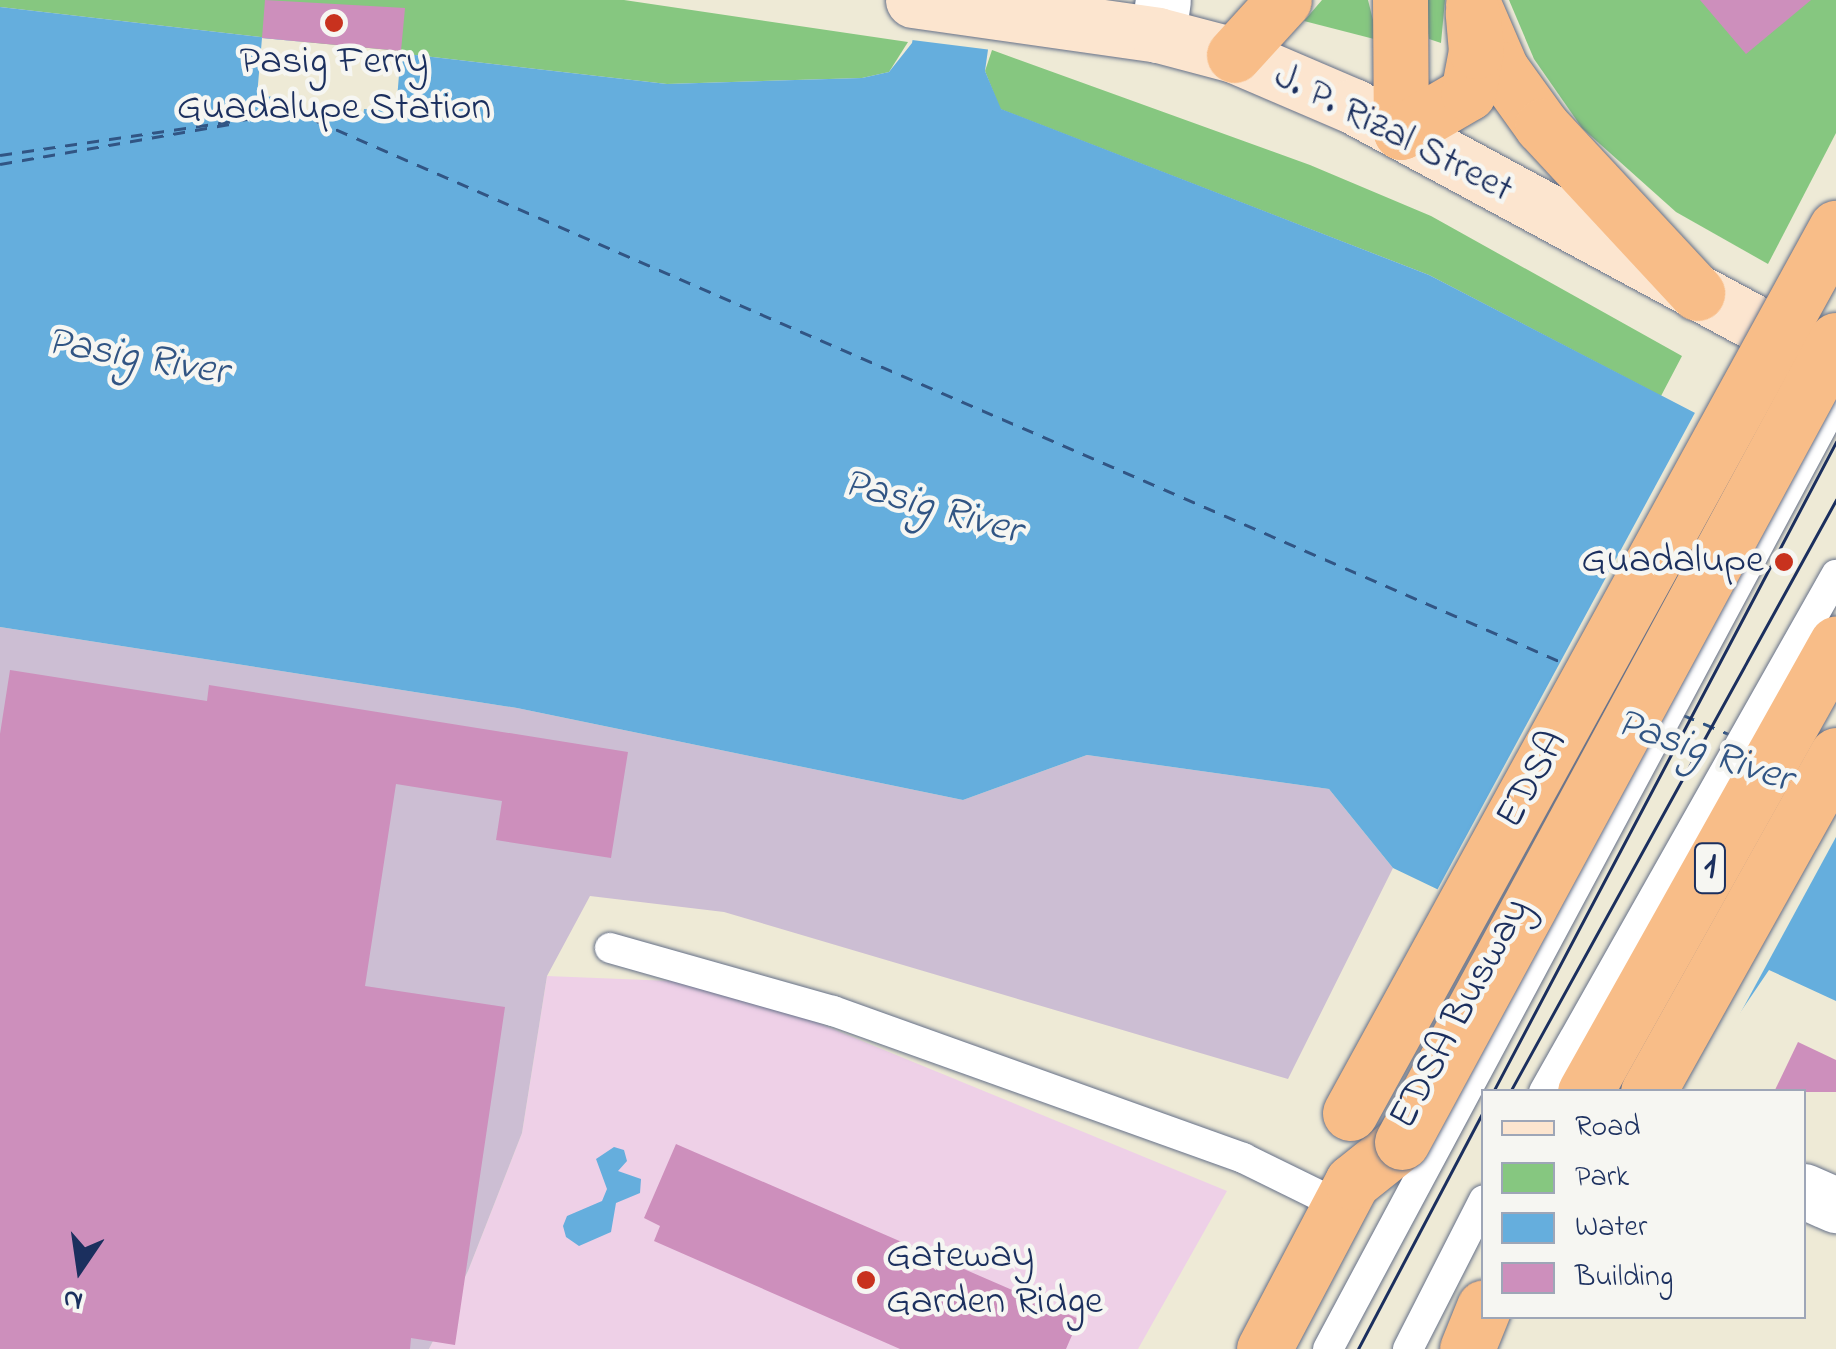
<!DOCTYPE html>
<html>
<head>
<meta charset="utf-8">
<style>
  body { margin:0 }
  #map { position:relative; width:1836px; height:1349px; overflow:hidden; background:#eeead6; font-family:"Indie Flower",sans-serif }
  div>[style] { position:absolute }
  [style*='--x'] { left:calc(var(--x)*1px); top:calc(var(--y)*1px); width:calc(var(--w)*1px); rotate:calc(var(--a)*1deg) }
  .built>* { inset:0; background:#eed0e7 }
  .industrial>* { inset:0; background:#ccbed3 }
  .green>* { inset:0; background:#86c780 }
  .water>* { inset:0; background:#65aedd }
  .pier>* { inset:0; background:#eeead6 }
  .ferry>* { height:2.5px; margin-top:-1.25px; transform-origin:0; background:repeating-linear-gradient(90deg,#315584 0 12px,transparent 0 22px) }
  .building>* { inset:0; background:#cd8fbc }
  .roads { filter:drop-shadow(0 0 2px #657088) drop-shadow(0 0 2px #657088) }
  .service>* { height:30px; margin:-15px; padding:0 15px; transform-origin:15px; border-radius:15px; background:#fff }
  .minor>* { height:55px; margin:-27.5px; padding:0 27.5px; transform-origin:27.5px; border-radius:27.5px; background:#fff }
  .tertiary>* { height:55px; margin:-27.5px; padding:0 27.5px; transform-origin:27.5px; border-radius:27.5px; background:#fff }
  .secondary>* { height:55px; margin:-27.5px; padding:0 27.5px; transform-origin:27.5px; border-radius:27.5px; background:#fce5cf }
  .trunk>* { height:55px; margin:-27.5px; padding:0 27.5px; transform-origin:27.5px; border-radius:27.5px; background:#f8bd88 }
  .tram>* { height:2.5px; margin:-1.25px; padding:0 1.25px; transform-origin:1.25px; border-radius:1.25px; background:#1b2f5e }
  .bridges { filter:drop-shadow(0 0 2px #657088) drop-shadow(0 0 2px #657088) }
  .trunk-bridge>* { height:55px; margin:-27.5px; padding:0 27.5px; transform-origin:27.5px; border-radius:27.5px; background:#f8bd88 }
  .dots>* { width:28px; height:28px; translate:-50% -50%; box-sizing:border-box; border:5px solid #f6f6f2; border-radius:50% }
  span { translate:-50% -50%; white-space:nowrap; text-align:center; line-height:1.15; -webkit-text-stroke:9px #f6f6f2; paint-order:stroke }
  .shield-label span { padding:2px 8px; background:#f6f6f2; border:2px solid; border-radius:8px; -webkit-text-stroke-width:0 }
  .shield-label { font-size:38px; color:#1b2f5e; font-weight:700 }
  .poi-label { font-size:40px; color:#1b2f5e }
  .right { translate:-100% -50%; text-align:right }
  .left { translate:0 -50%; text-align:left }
  .street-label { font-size:40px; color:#1b2f5e }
  .water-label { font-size:42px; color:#315584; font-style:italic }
  .legend { position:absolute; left:1481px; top:1089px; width:325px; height:230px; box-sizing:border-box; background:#f6f6f2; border:2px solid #9ea6b7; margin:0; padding:12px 18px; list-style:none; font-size:30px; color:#1b2f5e }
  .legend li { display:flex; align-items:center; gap:20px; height:50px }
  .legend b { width:50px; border:2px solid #9ea6b7 }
  .north { position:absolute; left:30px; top:1219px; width:100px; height:100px; -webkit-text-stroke:8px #f6f6f2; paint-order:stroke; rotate:193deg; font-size:28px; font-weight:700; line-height:40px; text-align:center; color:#1b2f5e }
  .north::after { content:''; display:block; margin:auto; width:35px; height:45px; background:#1b2f5e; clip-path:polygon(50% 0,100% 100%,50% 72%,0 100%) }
</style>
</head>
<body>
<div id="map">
  <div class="built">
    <i style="clip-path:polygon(547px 976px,721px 983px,1227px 1191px,1138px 1349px,429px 1349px,468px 1271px,522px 1133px)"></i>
  </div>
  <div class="industrial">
    <i style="clip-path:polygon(0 627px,517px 708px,963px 800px,1087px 755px,1329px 789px,1393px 868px,1288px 1079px,724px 912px,590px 896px,547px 976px,522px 1133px,468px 1271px,429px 1349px,0 1349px)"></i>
  </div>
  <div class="green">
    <i style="clip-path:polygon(0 0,624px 0,908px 42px,889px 72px,862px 78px,667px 84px,0 7px)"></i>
    <i style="clip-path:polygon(1322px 0,1368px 0,1378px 40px,1304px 21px)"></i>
    <i style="clip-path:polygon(1422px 0,1445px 0,1441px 43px,1429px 39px)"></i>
    <i style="clip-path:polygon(1509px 0,1836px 0,1836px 133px,1768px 264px,1676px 212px,1582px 128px,1534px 59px)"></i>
    <i style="clip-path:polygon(992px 50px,1310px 165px,1431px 216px,1682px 356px,1661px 396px,1429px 275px,1000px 109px,985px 71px)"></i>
  </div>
  <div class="water">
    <i style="clip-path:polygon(920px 0,995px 0,985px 71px,1001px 109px,1429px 275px,1836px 486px,1836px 1001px,1769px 970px,1729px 1029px,1393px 868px,1329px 789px,1087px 755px,963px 800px,517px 708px,0 627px,0 7px,667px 84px,862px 78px,889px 72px,912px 43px)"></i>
    <i style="clip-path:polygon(614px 1147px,624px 1150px,627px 1161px,618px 1171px,641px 1179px,640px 1193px,616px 1203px,611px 1232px,579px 1246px,566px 1237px,563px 1226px,567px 1216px,602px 1201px,607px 1189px,596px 1159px)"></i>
  </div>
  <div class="pier">
    <i style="clip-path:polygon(917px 0,998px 0,992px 50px,912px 40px)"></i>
    <i style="clip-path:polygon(262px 38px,401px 51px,396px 111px,364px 109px,363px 118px,278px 110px,279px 97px,257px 96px)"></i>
    <i style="clip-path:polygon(1697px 409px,1836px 480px,1836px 837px,1729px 1034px,1435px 894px)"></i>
  </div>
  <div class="ferry">
    <i style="--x:0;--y:155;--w:299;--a:-8.3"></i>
    <i style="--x:296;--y:112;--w:1385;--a:23.49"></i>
    <i style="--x:0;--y:164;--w:239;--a:-9.9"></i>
    <i style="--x:1683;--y:715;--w:52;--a:22.6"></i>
  </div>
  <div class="building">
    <i style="clip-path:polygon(265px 0,405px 8px,401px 51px,262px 38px)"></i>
    <i style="clip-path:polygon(1700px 0,1811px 0,1746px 54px)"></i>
    <i style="clip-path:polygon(10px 670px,207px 701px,209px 685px,628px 752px,611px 858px,496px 840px,502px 801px,396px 784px,365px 986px,505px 1007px,455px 1345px,411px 1338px,410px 1349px,0 1349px,0 734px)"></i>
    <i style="clip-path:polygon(1798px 1042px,1836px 1060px,1836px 1092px,1774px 1092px)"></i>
    <i style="clip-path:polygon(676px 1144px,1079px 1319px,1066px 1349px,900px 1349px,654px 1241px,660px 1226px,644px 1218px)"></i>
  </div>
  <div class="roads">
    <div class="service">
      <i style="--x:610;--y:948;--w:232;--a:15.8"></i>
      <i style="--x:833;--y:1011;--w:436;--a:19.7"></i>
      <i style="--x:1243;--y:1158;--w:107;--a:26.1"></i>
      <i style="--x:1544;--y:1092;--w:594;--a:-60.54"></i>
      <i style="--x:1328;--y:1349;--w:1076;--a:-61.84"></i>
      <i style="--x:1408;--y:1349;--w:167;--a:-63"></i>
    </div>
    <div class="minor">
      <i style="--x:1804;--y:1191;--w:35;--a:24"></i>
    </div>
    <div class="tertiary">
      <i style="--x:1158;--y:35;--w:35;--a:-82"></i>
    </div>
    <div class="secondary">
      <i style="--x:913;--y:0;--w:247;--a:8.1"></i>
      <i style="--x:1158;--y:35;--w:79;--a:14.7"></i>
      <i style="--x:1234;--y:55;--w:129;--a:23.2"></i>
      <i style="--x:1353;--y:106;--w:531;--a:28.35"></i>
    </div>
    <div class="trunk">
      <i style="--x:1400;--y:0;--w:132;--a:89.6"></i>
      <i style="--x:1473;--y:4;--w:71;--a:66.7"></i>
      <i style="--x:1501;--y:69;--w:70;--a:54.3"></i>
      <i style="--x:1542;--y:126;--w:228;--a:47.1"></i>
      <i style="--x:1234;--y:55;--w:74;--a:-47.7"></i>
      <i style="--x:1401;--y:132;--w:78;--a:-30.2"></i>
      <i style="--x:1468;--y:93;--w:43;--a:-79.2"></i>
      <i style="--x:1476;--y:51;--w:38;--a:-95"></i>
      <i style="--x:1585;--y:1092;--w:514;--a:-60.74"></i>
      <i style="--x:1648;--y:1092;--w:386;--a:-60.8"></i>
      <i style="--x:1264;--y:1349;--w:189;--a:-62.2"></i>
      <i style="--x:1352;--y:1182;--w:64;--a:-38.7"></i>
      <i style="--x:1467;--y:1349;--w:45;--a:-68"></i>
    </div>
  </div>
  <div class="tram">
    <i style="--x:1493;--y:1092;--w:735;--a:-62.18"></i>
    <i style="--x:1510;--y:1092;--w:676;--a:-61.16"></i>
    <i style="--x:1358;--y:1349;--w:270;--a:-62.2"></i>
  </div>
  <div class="bridges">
    <div class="trunk-bridge">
      <i style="--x:1350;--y:1113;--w:1010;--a:-61.23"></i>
      <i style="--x:1402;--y:1142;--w:912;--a:-61.58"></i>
    </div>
  </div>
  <div class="dots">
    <i style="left:334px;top:23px;background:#c8321e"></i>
    <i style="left:1784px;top:562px;background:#c8321e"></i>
    <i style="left:866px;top:1280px;background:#c8321e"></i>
  </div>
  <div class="shield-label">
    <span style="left:1710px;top:868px">1</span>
  </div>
  <div class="poi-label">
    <span style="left:334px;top:86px">Pasig Ferry<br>Guadalupe Station</span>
    <span class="right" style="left:1764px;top:562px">Guadalupe</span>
    <span class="left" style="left:886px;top:1280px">Gateway<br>Garden Ridge</span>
  </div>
  <div class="street-label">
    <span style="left:1393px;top:134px;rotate:27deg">J. P. Rizal Street</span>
    <span style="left:1533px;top:780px;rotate:-61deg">EDSA</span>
    <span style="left:1461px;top:1014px;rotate:-62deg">EDSA Busway</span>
  </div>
  <div class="water-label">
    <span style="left:137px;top:358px;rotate:10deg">Pasig River</span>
    <span style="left:932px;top:508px;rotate:16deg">Pasig River</span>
    <span style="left:1704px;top:752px;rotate:19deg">Pasig River</span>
  </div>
  <ul class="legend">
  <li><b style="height:12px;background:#fce5cf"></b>Road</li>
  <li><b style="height:28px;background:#86c780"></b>Park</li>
  <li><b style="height:28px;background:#65aedd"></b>Water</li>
  <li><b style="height:28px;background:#cd8fbc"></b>Building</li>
  </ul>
  <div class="north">N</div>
</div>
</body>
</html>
